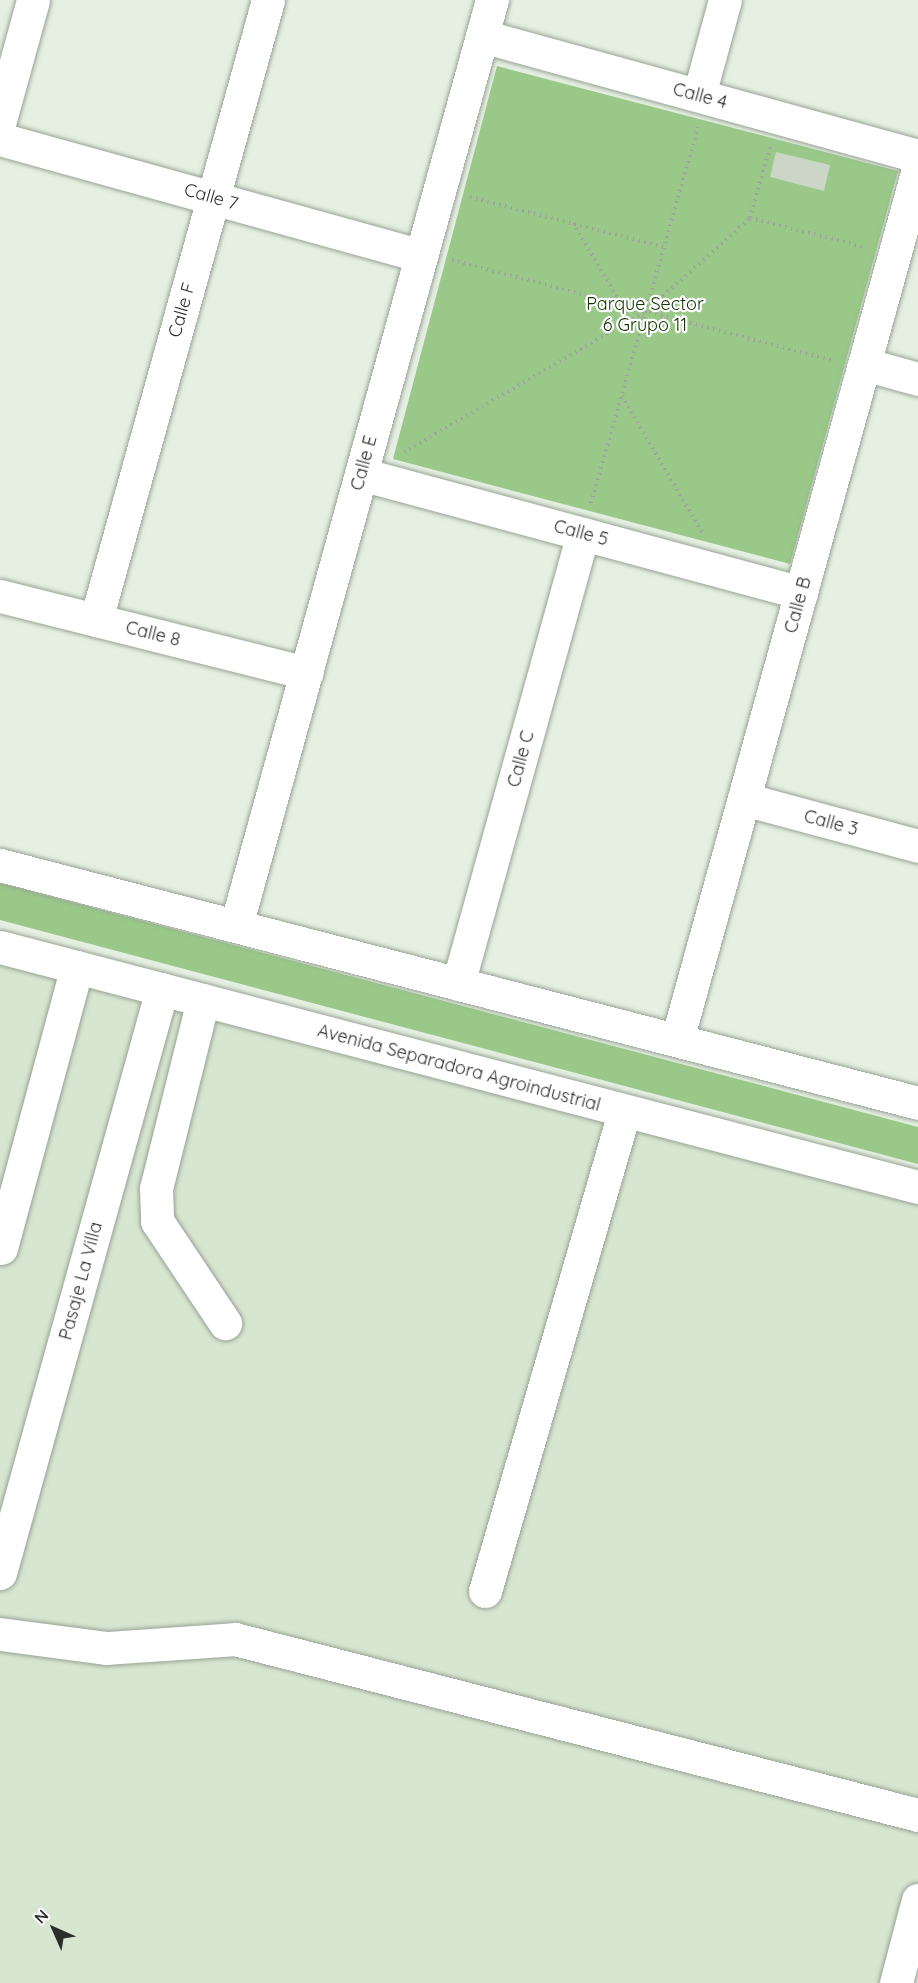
<!DOCTYPE html>
<html>
<head>
<meta charset="utf-8">
<style>
  body { margin:0 }
  #map { position:relative; width:918px; height:1983px; overflow:hidden; background:#e5f0e2; font-family:Quicksand,sans-serif }
  div>[style] { position:absolute }
  [style*='--x'] { left:calc(var(--x)*1px); top:calc(var(--y)*1px); width:calc(var(--w)*1px); rotate:calc(var(--a)*1deg) }
  .built>* { inset:0; background:#d7e6d1 }
  .green>* { inset:0; background:#99c889 }
  .building>* { inset:0; background:#cbd6c7 }
  .path>* { height:4px; margin-top:-2px; transform-origin:0; background:repeating-linear-gradient(90deg,#9da59b 0 1.5px,transparent 0 6px) }
  .roads { filter:drop-shadow(0 0 2px #98a295) drop-shadow(0 0 2px #98a295) }
  .minor>* { height:33px; margin:-16.5px; padding:0 16.5px; transform-origin:16.5px; border-radius:16.5px; background:#fff }
  span { translate:-50% -50%; white-space:nowrap; text-align:center; line-height:1.15; -webkit-text-stroke:4.5px #fff; paint-order:stroke }
  .street-label { font-size:18px; color:#2a2e29 }
  .park-label { font-size:18px; color:#133503 }
  .north { position:absolute; left:24px; top:1899px; width:60px; height:60px; -webkit-text-stroke:4px #fff; paint-order:stroke; rotate:315deg; font-size:16px; font-weight:700; line-height:24px; text-align:center; color:#2a2e29 }
  .north::after { content:''; display:block; margin:auto; width:21px; height:27px; background:#2a2e29; clip-path:polygon(50% 0,100% 100%,50% 72%,0 100%) }
</style>
</head>
<body>
<div id="map">
  <div class="built">
    <i style="clip-path:polygon(0 961px,918px 1199px,918px 1925px,902px 1983px,0 1983px)"></i>
  </div>
  <div class="green">
    <i style="clip-path:polygon(497px 66px,898px 171px,790px 564px,393px 459px)"></i>
    <i style="clip-path:polygon(0 883px,918px 1127px,918px 1164px,0 920px)"></i>
  </div>
  <div class="building">
    <i style="clip-path:polygon(776px 152px,830px 165px,824px 191px,770px 177px)"></i>
  </div>
  <div class="path">
    <i style="--x:470;--y:197;--w:200;--a:14.5"></i>
    <i style="--x:750;--y:218;--w:119;--a:14.2"></i>
    <i style="--x:573;--y:223;--w:94;--a:59.3"></i>
    <i style="--x:452;--y:260;--w:394;--a:14.8"></i>
    <i style="--x:622;--y:396;--w:160;--a:59.6"></i>
    <i style="--x:404;--y:452;--w:279;--a:-30.2"></i>
    <i style="--x:645;--y:312;--w:141;--a:-41.8"></i>
    <i style="--x:750;--y:218;--w:74;--a:-74.3"></i>
    <i style="--x:591;--y:503;--w:391;--a:-74.1"></i>
  </div>
  <div class="roads">
    <div class="minor">
      <i style="--x:482;--y:36;--w:452;--a:15.4"></i>
      <i style="--x:699;--y:95;--w:98;--a:-74.7"></i>
      <i style="--x:0;--y:120;--w:124;--a:-74.6"></i>
      <i style="--x:0;--y:139;--w:437;--a:15.5"></i>
      <i style="--x:864;--y:364;--w:56;--a:15.5"></i>
      <i style="--x:361;--y:474;--w:456;--a:15.1"></i>
      <i style="--x:0;--y:596;--w:316;--a:14.1"></i>
      <i style="--x:96;--y:620;--w:643;--a:-74.49"></i>
      <i style="--x:744;--y:799;--w:180;--a:15.1"></i>
      <i style="--x:0;--y:865;--w:948;--a:14.53"></i>
      <i style="--x:236;--y:926;--w:961;--a:-74.55"></i>
      <i style="--x:0;--y:947;--w:949;--a:14.65"></i>
      <i style="--x:458;--y:984;--w:467;--a:-74.5"></i>
      <i style="--x:203;--y:1000;--w:194;--a:104"></i>
      <i style="--x:156;--y:1188;--w:33;--a:88"></i>
      <i style="--x:157;--y:1221;--w:123;--a:56.3"></i>
      <i style="--x:677;--y:1040;--w:904;--a:-74.53"></i>
      <i style="--x:1;--y:1248;--w:291;--a:-74.9"></i>
      <i style="--x:0;--y:1573;--w:606;--a:-74.5"></i>
      <i style="--x:485;--y:1591;--w:498;--a:-73.8"></i>
      <i style="--x:0;--y:1634;--w:108;--a:7.5"></i>
      <i style="--x:107;--y:1648;--w:128;--a:-4"></i>
      <i style="--x:235;--y:1639;--w:705;--a:14.45"></i>
      <i style="--x:896;--y:1983;--w:86;--a:-75.2"></i>
    </div>
  </div>
  <div class="street-label">
    <span style="left:700px;top:96px;rotate:15deg">Calle 4</span>
    <span style="left:211px;top:197px;rotate:16deg">Calle 7</span>
    <span style="left:182px;top:310px;rotate:-74deg">Calle F</span>
    <span style="left:364px;top:463px;rotate:-75deg">Calle E</span>
    <span style="left:581px;top:533px;rotate:15deg">Calle 5</span>
    <span style="left:798px;top:605px;rotate:-75deg">Calle B</span>
    <span style="left:153px;top:634px;rotate:14deg">Calle 8</span>
    <span style="left:521px;top:759px;rotate:-75deg">Calle C</span>
    <span style="left:831px;top:823px;rotate:15deg">Calle 3</span>
    <span style="left:459px;top:1068px;rotate:15deg">Avenida Separadora Agroindustrial</span>
    <span style="left:81px;top:1281px;rotate:-75deg">Pasaje La Villa</span>
  </div>
  <div class="park-label">
    <span style="left:645px;top:315px">Parque Sector<br>6 Grupo 11</span>
  </div>
  <div class="north">N</div>
</div>
</body>
</html>
